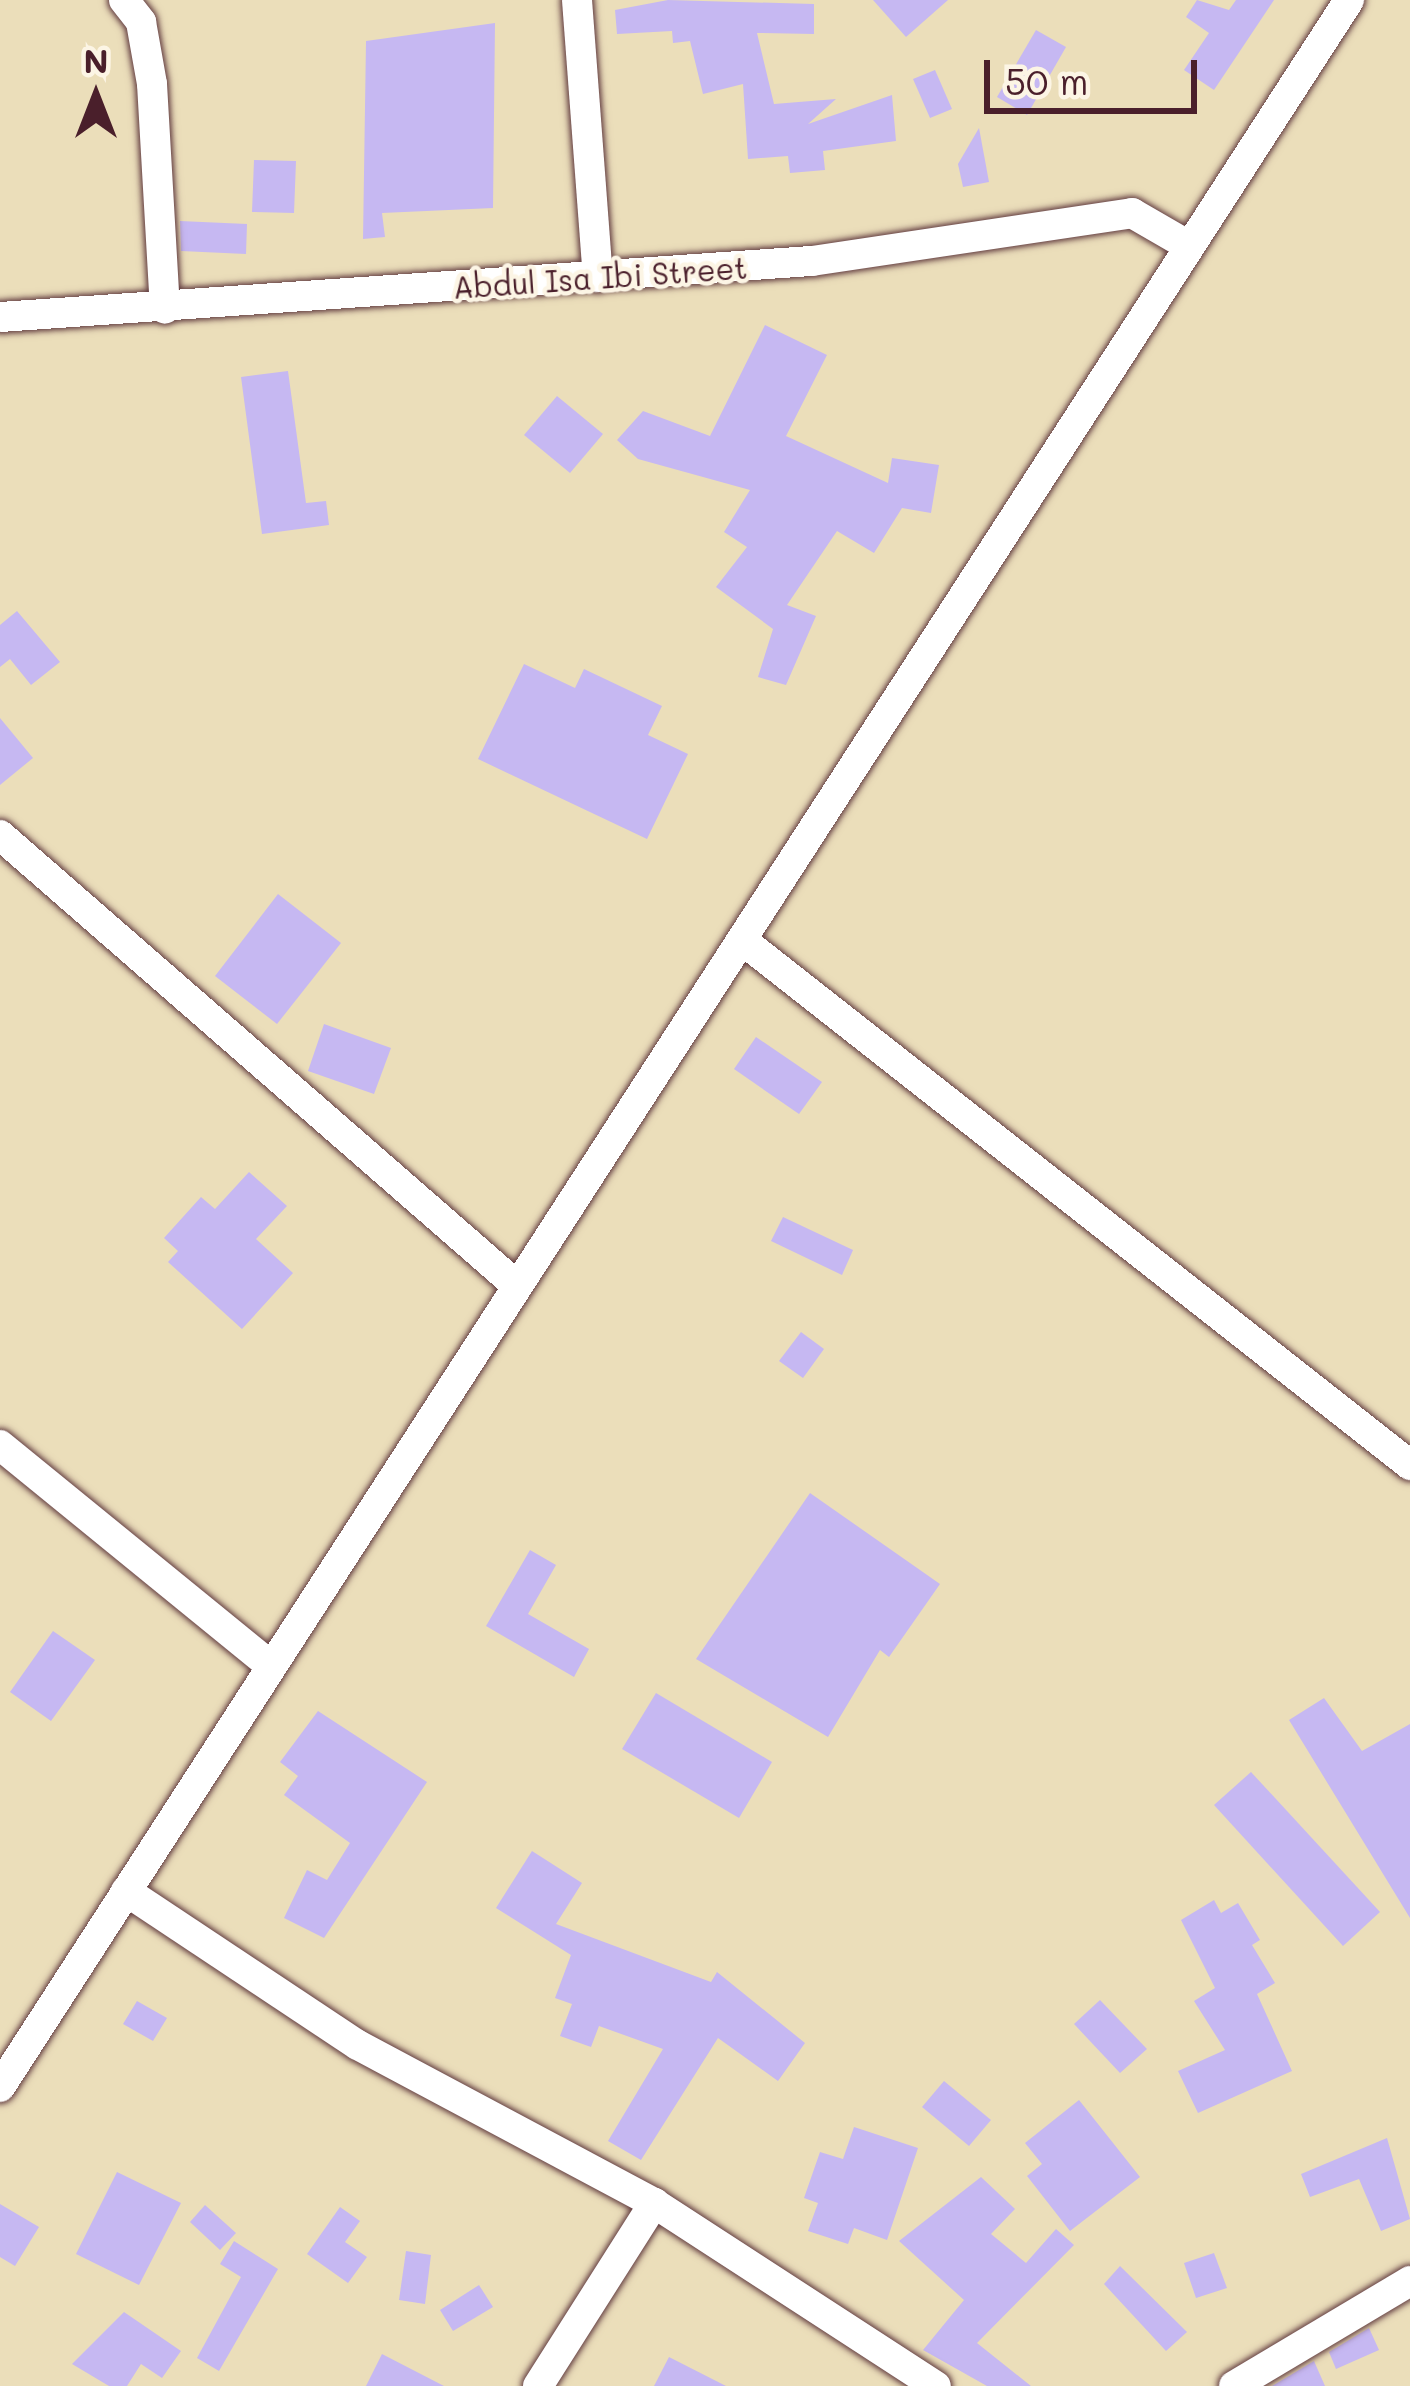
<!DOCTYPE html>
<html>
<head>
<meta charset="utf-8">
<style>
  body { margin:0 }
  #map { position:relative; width:1410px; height:2386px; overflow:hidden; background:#ebdeba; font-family:Mali,sans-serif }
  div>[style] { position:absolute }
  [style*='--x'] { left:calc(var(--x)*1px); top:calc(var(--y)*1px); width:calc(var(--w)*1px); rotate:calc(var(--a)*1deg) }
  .building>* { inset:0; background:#c6b8f2 }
  .roads { filter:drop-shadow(0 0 3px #623c40) drop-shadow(0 0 3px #623c40) }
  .minor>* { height:30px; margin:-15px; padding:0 15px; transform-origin:15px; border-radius:15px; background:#fff }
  span { translate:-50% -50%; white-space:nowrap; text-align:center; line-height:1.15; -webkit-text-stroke:9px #fcf5e5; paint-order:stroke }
  .street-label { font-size:30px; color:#4a1f2b }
  .north { position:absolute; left:36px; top:36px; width:120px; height:120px; -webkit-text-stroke:9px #fcf5e5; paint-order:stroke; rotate:0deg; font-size:33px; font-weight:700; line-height:48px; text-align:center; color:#4a1f2b }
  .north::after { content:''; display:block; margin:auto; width:42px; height:54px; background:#4a1f2b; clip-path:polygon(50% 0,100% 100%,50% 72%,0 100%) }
  .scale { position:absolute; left:984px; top:60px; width:213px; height:54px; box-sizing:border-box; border:6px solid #4a1f2b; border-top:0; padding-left:15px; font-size:36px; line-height:42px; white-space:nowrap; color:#4a1f2b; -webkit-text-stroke:9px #fcf5e5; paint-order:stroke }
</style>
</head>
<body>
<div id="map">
  <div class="building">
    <i style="clip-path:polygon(668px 0,814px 4px,814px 34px,757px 33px,774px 104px,836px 99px,808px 124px,892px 95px,896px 141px,823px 151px,825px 170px,790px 173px,788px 156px,748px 159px,743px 84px,703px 94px,690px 41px,673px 43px,672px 31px,617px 34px,615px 10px)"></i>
    <i style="clip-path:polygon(873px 0,948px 0,906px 37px)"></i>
    <i style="clip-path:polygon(1197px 0,1229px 10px,1236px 0,1274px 0,1214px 90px,1184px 70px,1209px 33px,1186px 17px)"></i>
    <i style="clip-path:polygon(495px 23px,493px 208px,382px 213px,385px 237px,363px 239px,366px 41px)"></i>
    <i style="clip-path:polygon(1036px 30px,1066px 47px,1027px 115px,997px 97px)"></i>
    <i style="clip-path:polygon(935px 70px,952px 109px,930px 118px,913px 79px)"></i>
    <i style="clip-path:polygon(979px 128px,989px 182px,963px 187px,958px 164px)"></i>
    <i style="clip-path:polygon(254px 160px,296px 161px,294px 213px,252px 212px)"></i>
    <i style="clip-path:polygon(180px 221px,247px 224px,246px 254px,181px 251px)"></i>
    <i style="clip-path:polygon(765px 325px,827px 355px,786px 436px,888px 483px,892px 458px,939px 465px,931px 513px,902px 508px,874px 553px,837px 531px,787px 605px,816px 616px,786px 685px,758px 677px,773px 629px,716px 587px,747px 547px,724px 532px,750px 490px,638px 459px,617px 440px,643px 411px,710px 436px)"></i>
    <i style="clip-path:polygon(288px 371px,306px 503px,326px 501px,329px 525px,262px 534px,241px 377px)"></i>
    <i style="clip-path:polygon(557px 396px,603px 434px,570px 473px,524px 435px)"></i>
    <i style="clip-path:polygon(17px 611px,60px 662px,31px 685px,10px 659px,0 667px,0 625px)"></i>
    <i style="clip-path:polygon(524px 664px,575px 688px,584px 669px,662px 706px,648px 735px,688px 754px,647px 839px,478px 759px)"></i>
    <i style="clip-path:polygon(0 718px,33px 758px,0 785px)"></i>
    <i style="clip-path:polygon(278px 894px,341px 943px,277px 1024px,215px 976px)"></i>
    <i style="clip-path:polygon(324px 1024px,391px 1048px,374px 1094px,308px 1071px)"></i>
    <i style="clip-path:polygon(756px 1037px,822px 1082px,799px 1114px,734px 1069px)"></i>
    <i style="clip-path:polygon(249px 1172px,287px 1206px,256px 1239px,293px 1273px,242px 1329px,168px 1262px,178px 1251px,164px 1238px,201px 1197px,215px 1209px)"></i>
    <i style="clip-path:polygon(783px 1217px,853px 1250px,842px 1275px,771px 1241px)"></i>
    <i style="clip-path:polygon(801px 1332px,824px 1349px,803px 1378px,779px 1361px)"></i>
    <i style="clip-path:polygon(810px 1493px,940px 1584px,889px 1657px,880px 1650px,828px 1737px,696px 1659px)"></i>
    <i style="clip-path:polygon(530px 1550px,556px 1565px,528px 1614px,589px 1649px,574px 1677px,486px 1626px)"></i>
    <i style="clip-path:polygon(53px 1631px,95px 1660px,51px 1721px,10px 1692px)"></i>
    <i style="clip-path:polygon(656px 1693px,772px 1762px,739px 1818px,622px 1749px)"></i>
    <i style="clip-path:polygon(1324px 1698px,1362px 1751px,1410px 1724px,1410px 1918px,1289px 1720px)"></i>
    <i style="clip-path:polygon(318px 1711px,427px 1782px,324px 1938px,284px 1918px,307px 1870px,327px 1880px,350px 1843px,284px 1795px,298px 1776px,280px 1762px)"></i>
    <i style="clip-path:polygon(1251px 1772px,1380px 1912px,1343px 1946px,1214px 1805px)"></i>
    <i style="clip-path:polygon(532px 1851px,582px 1883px,556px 1924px,711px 1982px,717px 1972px,805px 2043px,778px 2081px,718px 2038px,641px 2160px,608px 2141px,663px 2049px,599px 2026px,591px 2047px,560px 2036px,572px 2004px,555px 1998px,571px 1955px,496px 1908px)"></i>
    <i style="clip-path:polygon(1214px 1900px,1221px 1913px,1238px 1903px,1260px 1940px,1252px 1945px,1275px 1983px,1257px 1994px,1292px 2071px,1198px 2113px,1178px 2071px,1225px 2050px,1194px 2001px,1215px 1988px,1181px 1920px)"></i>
    <i style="clip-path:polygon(1100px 2000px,1147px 2049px,1120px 2073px,1074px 2024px)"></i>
    <i style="clip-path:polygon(137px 2001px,167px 2018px,153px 2041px,123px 2024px)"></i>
    <i style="clip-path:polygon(944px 2081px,991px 2120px,969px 2146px,922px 2107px)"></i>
    <i style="clip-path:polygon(1079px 2100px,1140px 2177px,1070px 2231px,1027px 2176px,1042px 2164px,1025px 2143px)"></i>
    <i style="clip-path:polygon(854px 2127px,918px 2148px,887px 2240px,854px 2228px,848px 2244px,808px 2231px,818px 2203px,804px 2198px,820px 2152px,843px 2159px)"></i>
    <i style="clip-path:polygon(1387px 2138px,1410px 2219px,1381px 2231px,1359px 2179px,1310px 2197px,1301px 2174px)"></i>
    <i style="clip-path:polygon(117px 2172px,181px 2203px,139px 2285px,76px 2254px)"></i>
    <i style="clip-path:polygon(981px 2177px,1015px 2209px,991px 2234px,1026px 2263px,1056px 2229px,1074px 2245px,977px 2343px,1031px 2386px,987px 2386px,923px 2350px,964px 2300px,899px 2241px)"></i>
    <i style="clip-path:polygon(0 2204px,39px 2227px,15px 2266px,0 2257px)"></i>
    <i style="clip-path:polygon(205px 2205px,236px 2233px,220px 2250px,190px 2222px)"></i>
    <i style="clip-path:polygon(340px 2207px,360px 2221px,345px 2242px,367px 2257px,348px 2283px,307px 2254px)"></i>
    <i style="clip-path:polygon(234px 2241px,278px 2269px,219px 2371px,197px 2358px,241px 2277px,220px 2264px)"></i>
    <i style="clip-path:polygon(406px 2251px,431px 2255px,425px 2304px,399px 2300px)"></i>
    <i style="clip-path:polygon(1214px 2253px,1227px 2288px,1196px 2298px,1184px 2263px)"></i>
    <i style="clip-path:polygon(1120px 2266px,1187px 2332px,1166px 2351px,1104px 2284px)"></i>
    <i style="clip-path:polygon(479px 2285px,493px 2307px,453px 2331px,440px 2310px)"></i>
    <i style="clip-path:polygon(124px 2312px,181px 2351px,162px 2378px,141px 2364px,127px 2386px,109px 2386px,72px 2364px)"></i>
    <i style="clip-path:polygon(1369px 2328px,1379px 2350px,1336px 2369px,1329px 2352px)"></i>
    <i style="clip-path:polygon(382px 2354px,444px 2386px,366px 2386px)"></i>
    <i style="clip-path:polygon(669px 2357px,726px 2386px,654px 2386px)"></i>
    <i style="clip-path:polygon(1314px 2361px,1325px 2386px,1272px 2386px)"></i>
  </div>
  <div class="roads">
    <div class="minor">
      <i style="--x:124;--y:0;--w:28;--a:52"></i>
      <i style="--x:141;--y:22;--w:63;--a:79.9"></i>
      <i style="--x:152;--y:84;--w:225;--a:86.7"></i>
      <i style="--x:577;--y:0;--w:278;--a:85.7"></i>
      <i style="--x:0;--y:317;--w:814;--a:-3.95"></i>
      <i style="--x:812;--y:261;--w:324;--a:-8.5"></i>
      <i style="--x:1132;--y:213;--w:66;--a:30.1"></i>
      <i style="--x:0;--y:835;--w:683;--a:41.08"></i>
      <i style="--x:742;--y:940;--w:850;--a:38.16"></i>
      <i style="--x:0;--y:1445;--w:350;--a:39.2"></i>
      <i style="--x:126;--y:1891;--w:278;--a:33.6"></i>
      <i style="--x:358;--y:2045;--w:336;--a:28.1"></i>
      <i style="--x:654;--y:2203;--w:336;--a:33"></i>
      <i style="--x:0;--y:2087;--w:2485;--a:-57.12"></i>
      <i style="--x:538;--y:2386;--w:217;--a:-57.6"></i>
      <i style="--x:1234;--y:2386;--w:205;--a:-30.8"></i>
    </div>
  </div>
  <div class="street-label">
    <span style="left:600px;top:277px;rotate:-4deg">Abdul Isa Ibi Street</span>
  </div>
  <div class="north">N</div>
  <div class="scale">50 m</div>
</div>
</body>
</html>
